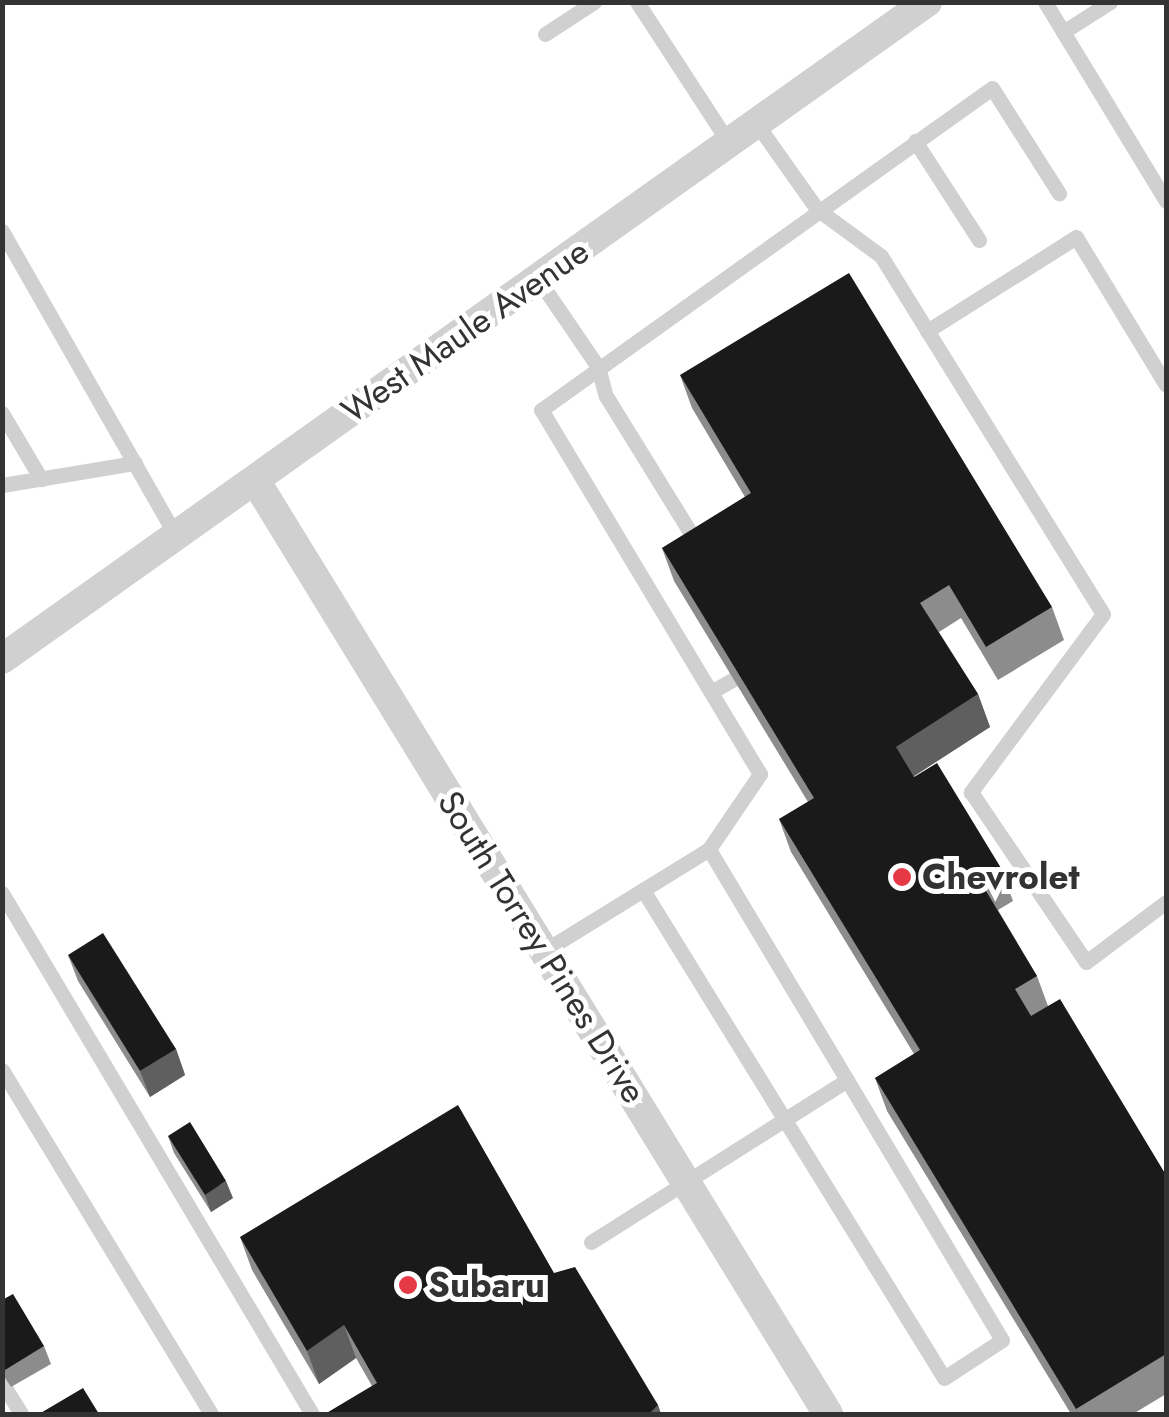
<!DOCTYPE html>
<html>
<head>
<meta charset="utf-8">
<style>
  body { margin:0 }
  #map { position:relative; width:1169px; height:1417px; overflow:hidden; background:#fff; font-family:Jost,sans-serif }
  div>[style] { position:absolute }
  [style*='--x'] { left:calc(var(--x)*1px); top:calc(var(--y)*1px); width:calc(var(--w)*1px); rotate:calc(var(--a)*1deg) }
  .service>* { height:15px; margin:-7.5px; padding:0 7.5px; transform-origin:7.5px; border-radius:7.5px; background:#d0d0d0 }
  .minor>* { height:30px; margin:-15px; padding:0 15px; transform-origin:15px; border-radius:15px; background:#d0d0d0 }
  .wall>* { inset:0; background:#8c8c8c }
  .shaded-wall>* { inset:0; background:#5f5f5f }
  .building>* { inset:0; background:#1a1a1a }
  .dots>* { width:28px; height:28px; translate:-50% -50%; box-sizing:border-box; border:5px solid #fff; border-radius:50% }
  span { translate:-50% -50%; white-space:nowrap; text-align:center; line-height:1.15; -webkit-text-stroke:10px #fff; paint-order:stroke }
  .street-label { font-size:35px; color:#333 }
  .poi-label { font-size:35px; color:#333; font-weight:700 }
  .left { translate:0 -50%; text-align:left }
  .frame { position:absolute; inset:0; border:5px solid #333; pointer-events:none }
</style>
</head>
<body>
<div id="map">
  <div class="service">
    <i style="--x:637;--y:2;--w:168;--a:56.9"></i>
    <i style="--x:1045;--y:2;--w:233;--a:58.7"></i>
    <i style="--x:1063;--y:32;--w:56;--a:-32.6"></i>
    <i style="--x:545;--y:34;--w:59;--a:-33.1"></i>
    <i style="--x:756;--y:123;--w:105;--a:54.7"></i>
    <i style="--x:817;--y:209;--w:79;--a:36.3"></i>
    <i style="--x:881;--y:256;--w:421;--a:58.2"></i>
    <i style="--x:1103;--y:614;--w:222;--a:126.6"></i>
    <i style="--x:971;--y:792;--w:205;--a:55.9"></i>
    <i style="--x:1086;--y:962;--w:100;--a:-36.9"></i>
    <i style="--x:915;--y:141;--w:118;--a:57.1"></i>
    <i style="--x:2;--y:231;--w:351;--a:60.3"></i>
    <i style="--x:538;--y:279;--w:107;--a:55.7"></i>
    <i style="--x:598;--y:367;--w:30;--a:75"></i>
    <i style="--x:606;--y:396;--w:179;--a:58.3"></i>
    <i style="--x:927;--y:331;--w:176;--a:-32.2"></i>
    <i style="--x:1076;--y:237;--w:173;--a:58.7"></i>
    <i style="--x:2;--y:413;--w:77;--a:59.4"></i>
    <i style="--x:2;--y:485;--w:135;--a:-9.4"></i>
    <i style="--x:711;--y:692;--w:43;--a:-29.6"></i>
    <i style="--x:643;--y:890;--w:573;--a:58.33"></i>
    <i style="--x:944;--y:1378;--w:69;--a:-33.2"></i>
    <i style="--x:1002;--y:1340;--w:303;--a:-120.8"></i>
    <i style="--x:2;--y:893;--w:606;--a:59.25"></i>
    <i style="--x:544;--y:951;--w:194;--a:-31.7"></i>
    <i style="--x:709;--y:849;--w:91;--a:-55.8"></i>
    <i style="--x:760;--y:774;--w:425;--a:-121"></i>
    <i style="--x:541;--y:410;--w:554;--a:-35.53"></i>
    <i style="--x:992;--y:88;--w:125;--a:57.5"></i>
    <i style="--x:2;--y:1070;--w:403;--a:58.7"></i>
    <i style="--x:591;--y:1242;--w:303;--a:-32.3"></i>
    <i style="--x:847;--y:1080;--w:269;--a:-120.9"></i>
    <i style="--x:2;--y:1383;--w:36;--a:58"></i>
  </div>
  <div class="minor">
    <i style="--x:255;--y:480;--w:1096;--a:58.47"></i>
    <i style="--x:2;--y:659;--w:1135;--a:-35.39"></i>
  </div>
  <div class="wall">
    <i style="clip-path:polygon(680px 375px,1052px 607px,1064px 640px,998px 680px,961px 618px,939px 632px,978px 694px,990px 727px,914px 776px,1001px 868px,1013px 901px,998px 910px,1037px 976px,1048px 1006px,1166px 1175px,1166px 1394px,1133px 1414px,1071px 1414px,887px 1111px,875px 1078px,914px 1054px,791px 852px,779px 819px,808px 802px,674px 581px,662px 548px,745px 497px,692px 408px)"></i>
    <i style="clip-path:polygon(68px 955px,176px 1049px,185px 1075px,150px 1097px,78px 981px)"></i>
    <i style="clip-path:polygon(168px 1136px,233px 1198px,211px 1212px,174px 1153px)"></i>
    <i style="clip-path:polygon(240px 1237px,554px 1273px,658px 1405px,661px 1414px,325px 1414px,372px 1386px,356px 1358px,319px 1384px,252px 1270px)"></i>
    <i style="clip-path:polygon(2px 1300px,44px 1346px,51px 1364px,11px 1387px,2px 1373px)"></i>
  </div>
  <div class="shaded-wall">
    <i style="clip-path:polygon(978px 694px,990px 727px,908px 780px,896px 747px)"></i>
    <i style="clip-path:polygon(176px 1049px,185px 1075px,150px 1097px,140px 1071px)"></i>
    <i style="clip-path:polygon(226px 1181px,233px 1198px,211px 1212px,205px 1195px)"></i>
    <i style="clip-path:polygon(344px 1325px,356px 1358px,319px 1384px,307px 1351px)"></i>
    <i style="clip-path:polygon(658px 1405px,661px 1414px,649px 1414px)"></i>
  </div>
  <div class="building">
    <i style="clip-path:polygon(849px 273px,1052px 607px,986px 647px,949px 585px,920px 603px,978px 694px,896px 747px,914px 777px,937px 763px,1001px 868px,980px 881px,1037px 976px,1015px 989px,1031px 1016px,1060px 999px,1166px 1175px,1166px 1354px,1076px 1409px,875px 1078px,920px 1050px,779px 819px,814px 798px,662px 548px,751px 493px,680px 375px)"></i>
    <i style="clip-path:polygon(103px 933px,176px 1049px,140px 1071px,68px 955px)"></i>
    <i style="clip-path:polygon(458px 1105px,554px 1273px,575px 1267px,658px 1405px,649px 1414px,325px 1414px,377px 1383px,344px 1325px,307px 1351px,240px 1237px)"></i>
    <i style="clip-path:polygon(190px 1122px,226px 1181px,205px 1195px,168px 1136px)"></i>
    <i style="clip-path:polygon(13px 1294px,44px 1346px,5px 1370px,2px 1366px,2px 1300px)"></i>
    <i style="clip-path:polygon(83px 1388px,99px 1414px,39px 1414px)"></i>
  </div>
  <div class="dots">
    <i style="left:902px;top:877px;background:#e63946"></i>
    <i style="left:408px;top:1285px;background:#e63946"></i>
  </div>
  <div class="street-label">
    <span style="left:465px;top:331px;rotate:-35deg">West Maule Avenue</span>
    <span style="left:542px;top:947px;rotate:58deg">South Torrey Pines Drive</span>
  </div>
  <div class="poi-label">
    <span class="left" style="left:922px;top:877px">Chevrolet</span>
    <span class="left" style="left:428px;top:1285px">Subaru</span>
  </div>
  <div class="frame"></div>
</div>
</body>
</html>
